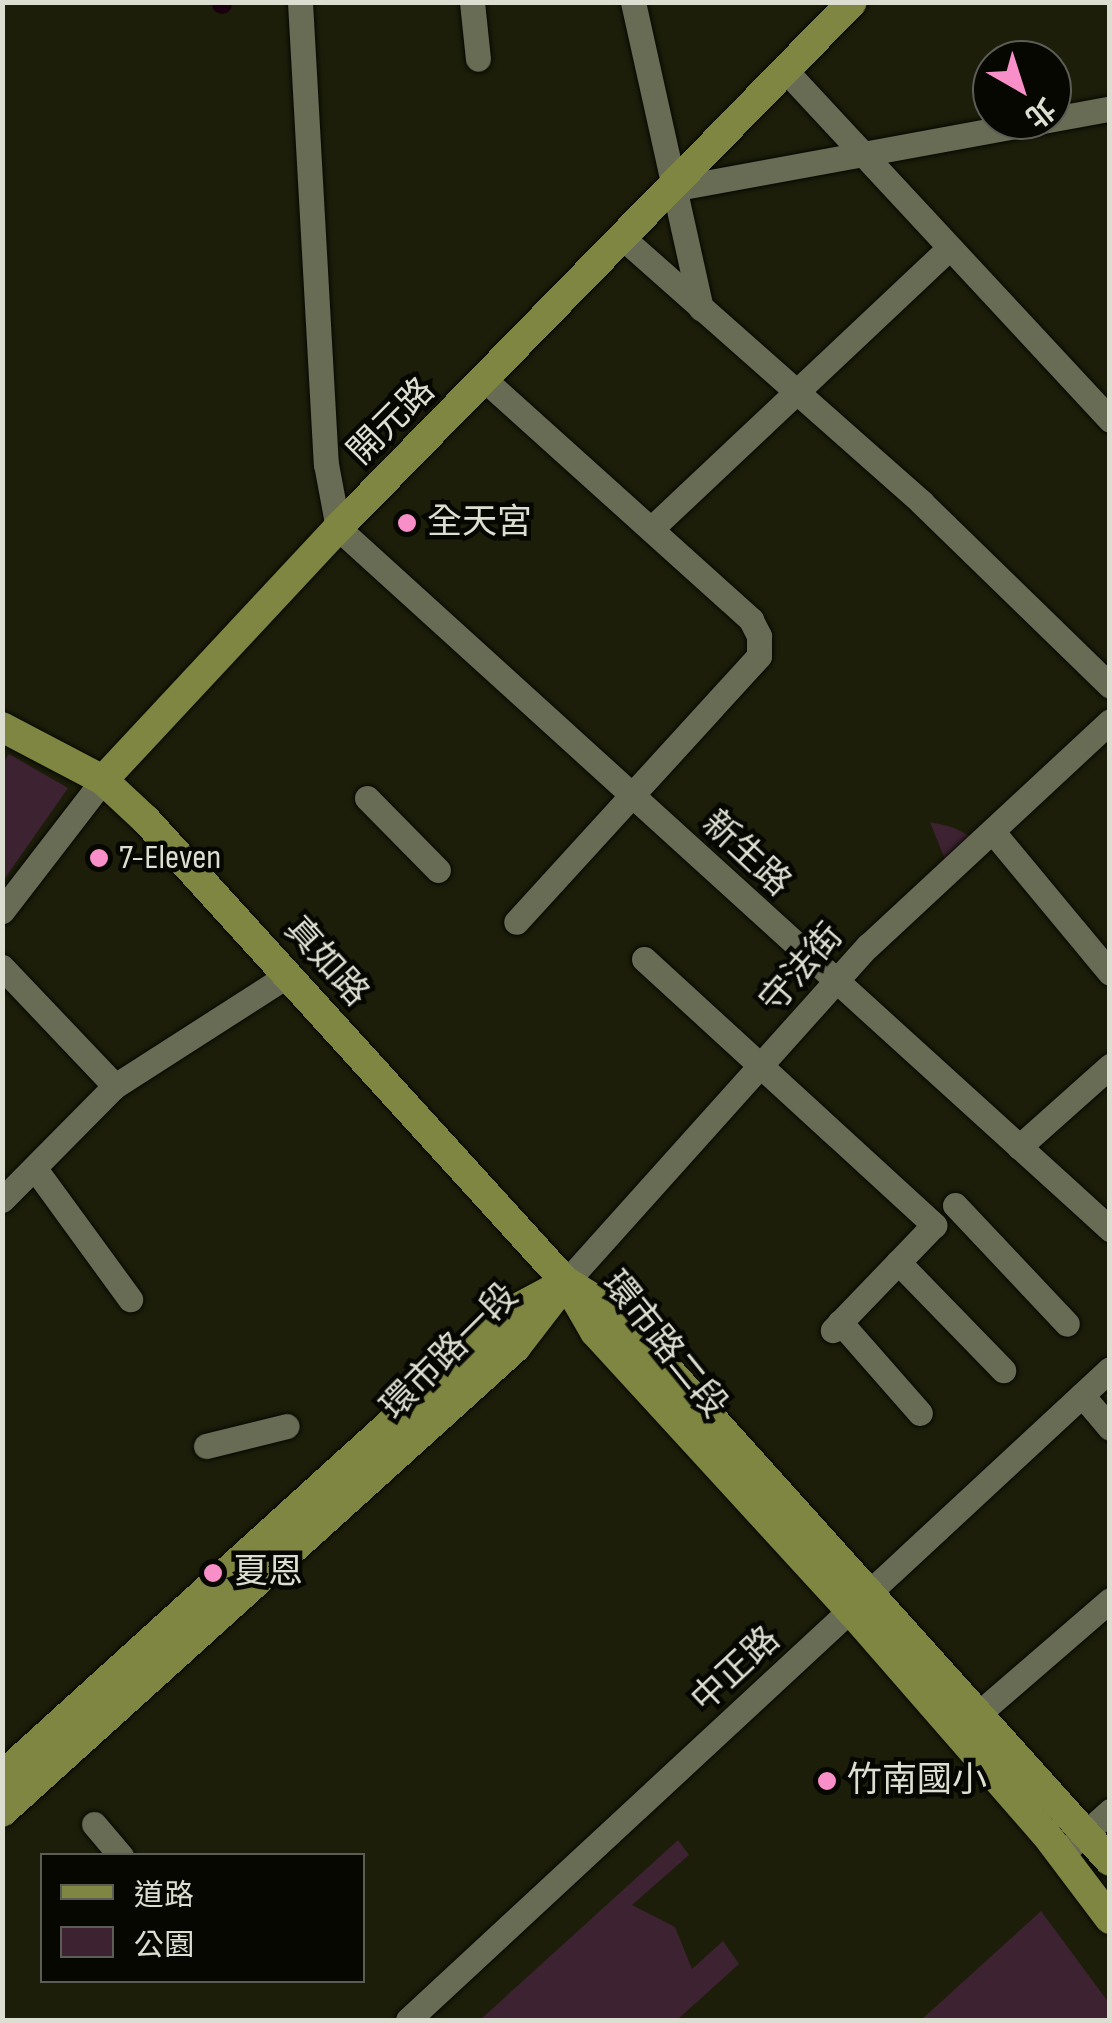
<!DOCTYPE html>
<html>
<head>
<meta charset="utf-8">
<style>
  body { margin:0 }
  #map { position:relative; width:1112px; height:2023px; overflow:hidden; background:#1c1e0a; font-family:"Sofia Sans Condensed","Noto Sans TC",sans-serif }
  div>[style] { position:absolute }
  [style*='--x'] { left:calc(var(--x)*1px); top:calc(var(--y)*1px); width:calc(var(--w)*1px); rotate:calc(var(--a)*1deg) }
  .green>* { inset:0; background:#3d2231 }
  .canal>* { height:20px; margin:-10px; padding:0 10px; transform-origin:10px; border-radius:10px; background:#19000e }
  .roads { filter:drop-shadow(0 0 2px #070800) drop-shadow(0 0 2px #070800) }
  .minor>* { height:25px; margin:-12.5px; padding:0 12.5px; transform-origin:12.5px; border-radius:12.5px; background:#686c55 }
  .major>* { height:30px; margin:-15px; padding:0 15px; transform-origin:15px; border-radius:15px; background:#7f8641 }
  .dots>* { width:28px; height:28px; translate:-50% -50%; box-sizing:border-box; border:5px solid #070702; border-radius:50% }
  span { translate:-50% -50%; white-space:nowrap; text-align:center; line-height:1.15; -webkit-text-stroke:9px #070702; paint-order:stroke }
  .street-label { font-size:35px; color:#dcded1 }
  .poi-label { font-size:35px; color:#dcded1 }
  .left { translate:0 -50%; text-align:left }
  .frame { position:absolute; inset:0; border:5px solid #dcded1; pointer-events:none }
  .legend { position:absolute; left:40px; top:1853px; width:325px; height:130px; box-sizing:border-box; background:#070702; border:2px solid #5c5d55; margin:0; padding:12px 18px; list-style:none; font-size:30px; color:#dcded1 }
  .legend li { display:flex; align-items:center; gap:20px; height:50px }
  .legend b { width:50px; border:2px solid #5c5d55 }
  .north { position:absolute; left:972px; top:40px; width:100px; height:100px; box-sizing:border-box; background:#070702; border:2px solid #5c5d55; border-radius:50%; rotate:141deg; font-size:28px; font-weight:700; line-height:40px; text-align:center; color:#dcded1 }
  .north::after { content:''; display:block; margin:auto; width:35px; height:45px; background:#f98fc9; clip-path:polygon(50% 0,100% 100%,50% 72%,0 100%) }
</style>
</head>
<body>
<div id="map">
  <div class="green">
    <i style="clip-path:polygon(9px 754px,68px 788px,3px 881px,2px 765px)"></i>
    <i style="clip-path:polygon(930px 822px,952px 827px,974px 838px,946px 862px)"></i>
    <i style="clip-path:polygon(678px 1840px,689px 1855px,632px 1905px,675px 1927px,692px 1969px,723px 1941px,739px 1964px,677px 2020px,480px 2020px)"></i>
    <i style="clip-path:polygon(1041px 1911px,1109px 2003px,1109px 2020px,921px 2020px)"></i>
  </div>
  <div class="canal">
    <i style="--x:222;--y:2;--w:2;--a:90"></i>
  </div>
  <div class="roads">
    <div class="minor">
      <i style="--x:300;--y:2;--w:463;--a:86.8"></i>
      <i style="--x:326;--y:464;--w:65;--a:79.4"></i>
      <i style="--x:338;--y:528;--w:1043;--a:42.24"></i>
      <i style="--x:472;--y:2;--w:57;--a:84"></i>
      <i style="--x:633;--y:2;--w:314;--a:77.5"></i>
      <i style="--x:786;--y:71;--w:476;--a:47.1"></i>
      <i style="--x:672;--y:189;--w:445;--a:-10.4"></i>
      <i style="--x:624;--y:239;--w:398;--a:41.5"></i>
      <i style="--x:922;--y:503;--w:262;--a:44.2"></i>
      <i style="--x:486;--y:381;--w:357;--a:42"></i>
      <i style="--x:751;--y:620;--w:18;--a:63"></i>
      <i style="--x:759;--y:636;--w:20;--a:90"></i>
      <i style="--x:759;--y:656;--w:360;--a:132.4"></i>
      <i style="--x:652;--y:528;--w:407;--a:-43.3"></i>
      <i style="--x:367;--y:798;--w:101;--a:45.4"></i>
      <i style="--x:993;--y:832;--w:183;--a:50.3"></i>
      <i style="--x:2;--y:911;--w:165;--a:-52.4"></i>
      <i style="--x:644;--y:959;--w:394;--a:42.5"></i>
      <i style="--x:934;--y:1225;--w:146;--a:133.9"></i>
      <i style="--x:2;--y:967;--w:164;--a:46.5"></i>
      <i style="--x:1019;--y:1147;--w:122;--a:-41.7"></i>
      <i style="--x:36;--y:1170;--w:160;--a:53.9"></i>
      <i style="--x:2;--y:1200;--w:161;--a:-45.3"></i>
      <i style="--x:115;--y:1086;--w:206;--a:-32.7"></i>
      <i style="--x:955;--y:1205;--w:163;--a:46.7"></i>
      <i style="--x:898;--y:1262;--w:151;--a:45.8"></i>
      <i style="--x:566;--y:1282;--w:452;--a:-48.1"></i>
      <i style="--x:868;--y:946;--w:330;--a:-42.9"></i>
      <i style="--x:840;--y:1322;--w:121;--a:48.7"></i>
      <i style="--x:1082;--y:1395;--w:43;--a:49.7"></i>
      <i style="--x:206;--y:1446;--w:83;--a:-13.9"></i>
      <i style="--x:978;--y:1714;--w:174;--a:-40.8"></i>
      <i style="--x:94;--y:1824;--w:42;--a:49.8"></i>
      <i style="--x:1072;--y:1845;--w:51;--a:-41.8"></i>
      <i style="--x:408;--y:2020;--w:957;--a:-42.84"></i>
    </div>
    <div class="major">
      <i style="--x:2;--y:727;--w:114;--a:27.7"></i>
      <i style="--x:103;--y:780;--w:59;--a:42.9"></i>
      <i style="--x:146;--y:820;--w:624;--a:47.73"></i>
      <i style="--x:566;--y:1282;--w:58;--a:59.9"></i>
      <i style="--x:595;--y:1332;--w:379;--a:47.5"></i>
      <i style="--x:851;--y:1611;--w:295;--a:48.9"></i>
      <i style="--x:1045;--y:1833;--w:108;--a:52.9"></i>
      <i style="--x:103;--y:780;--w:345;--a:-47"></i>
      <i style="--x:338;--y:528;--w:735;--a:-45.66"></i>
      <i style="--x:568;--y:1283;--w:57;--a:31.5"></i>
      <i style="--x:617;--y:1313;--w:737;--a:48.02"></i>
      <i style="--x:2;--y:1776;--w:697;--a:-42.21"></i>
      <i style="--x:518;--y:1308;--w:47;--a:-28.2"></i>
      <i style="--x:2;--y:1812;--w:693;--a:-42.13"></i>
      <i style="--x:516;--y:1347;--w:82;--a:-52.4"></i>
    </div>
  </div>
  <div class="dots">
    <i style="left:407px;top:523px;background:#f98fc9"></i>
    <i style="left:99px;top:858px;background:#f98fc9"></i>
    <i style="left:213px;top:1573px;background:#f98fc9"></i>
    <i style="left:827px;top:1781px;background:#f98fc9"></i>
  </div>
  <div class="street-label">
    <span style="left:392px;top:422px;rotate:-45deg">開元路</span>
    <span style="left:746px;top:854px;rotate:43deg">新生路</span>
    <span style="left:326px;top:962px;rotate:48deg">真如路</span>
    <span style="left:802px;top:969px;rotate:-49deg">守法街</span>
    <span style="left:664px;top:1345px;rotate:51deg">環市路二段</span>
    <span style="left:450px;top:1352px;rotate:-45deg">環市路一段</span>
    <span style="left:736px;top:1670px;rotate:-43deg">中正路</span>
  </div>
  <div class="poi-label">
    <span class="left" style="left:427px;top:523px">全天宮</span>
    <span class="left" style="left:119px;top:858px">7-Eleven</span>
    <span class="left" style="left:233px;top:1573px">夏恩</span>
    <span class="left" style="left:847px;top:1781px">竹南國小</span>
  </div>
  <div class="frame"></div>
  <ul class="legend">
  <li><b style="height:12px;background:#7f8641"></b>道路</li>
  <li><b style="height:28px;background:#3d2231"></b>公園</li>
  </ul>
  <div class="north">北</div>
</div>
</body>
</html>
